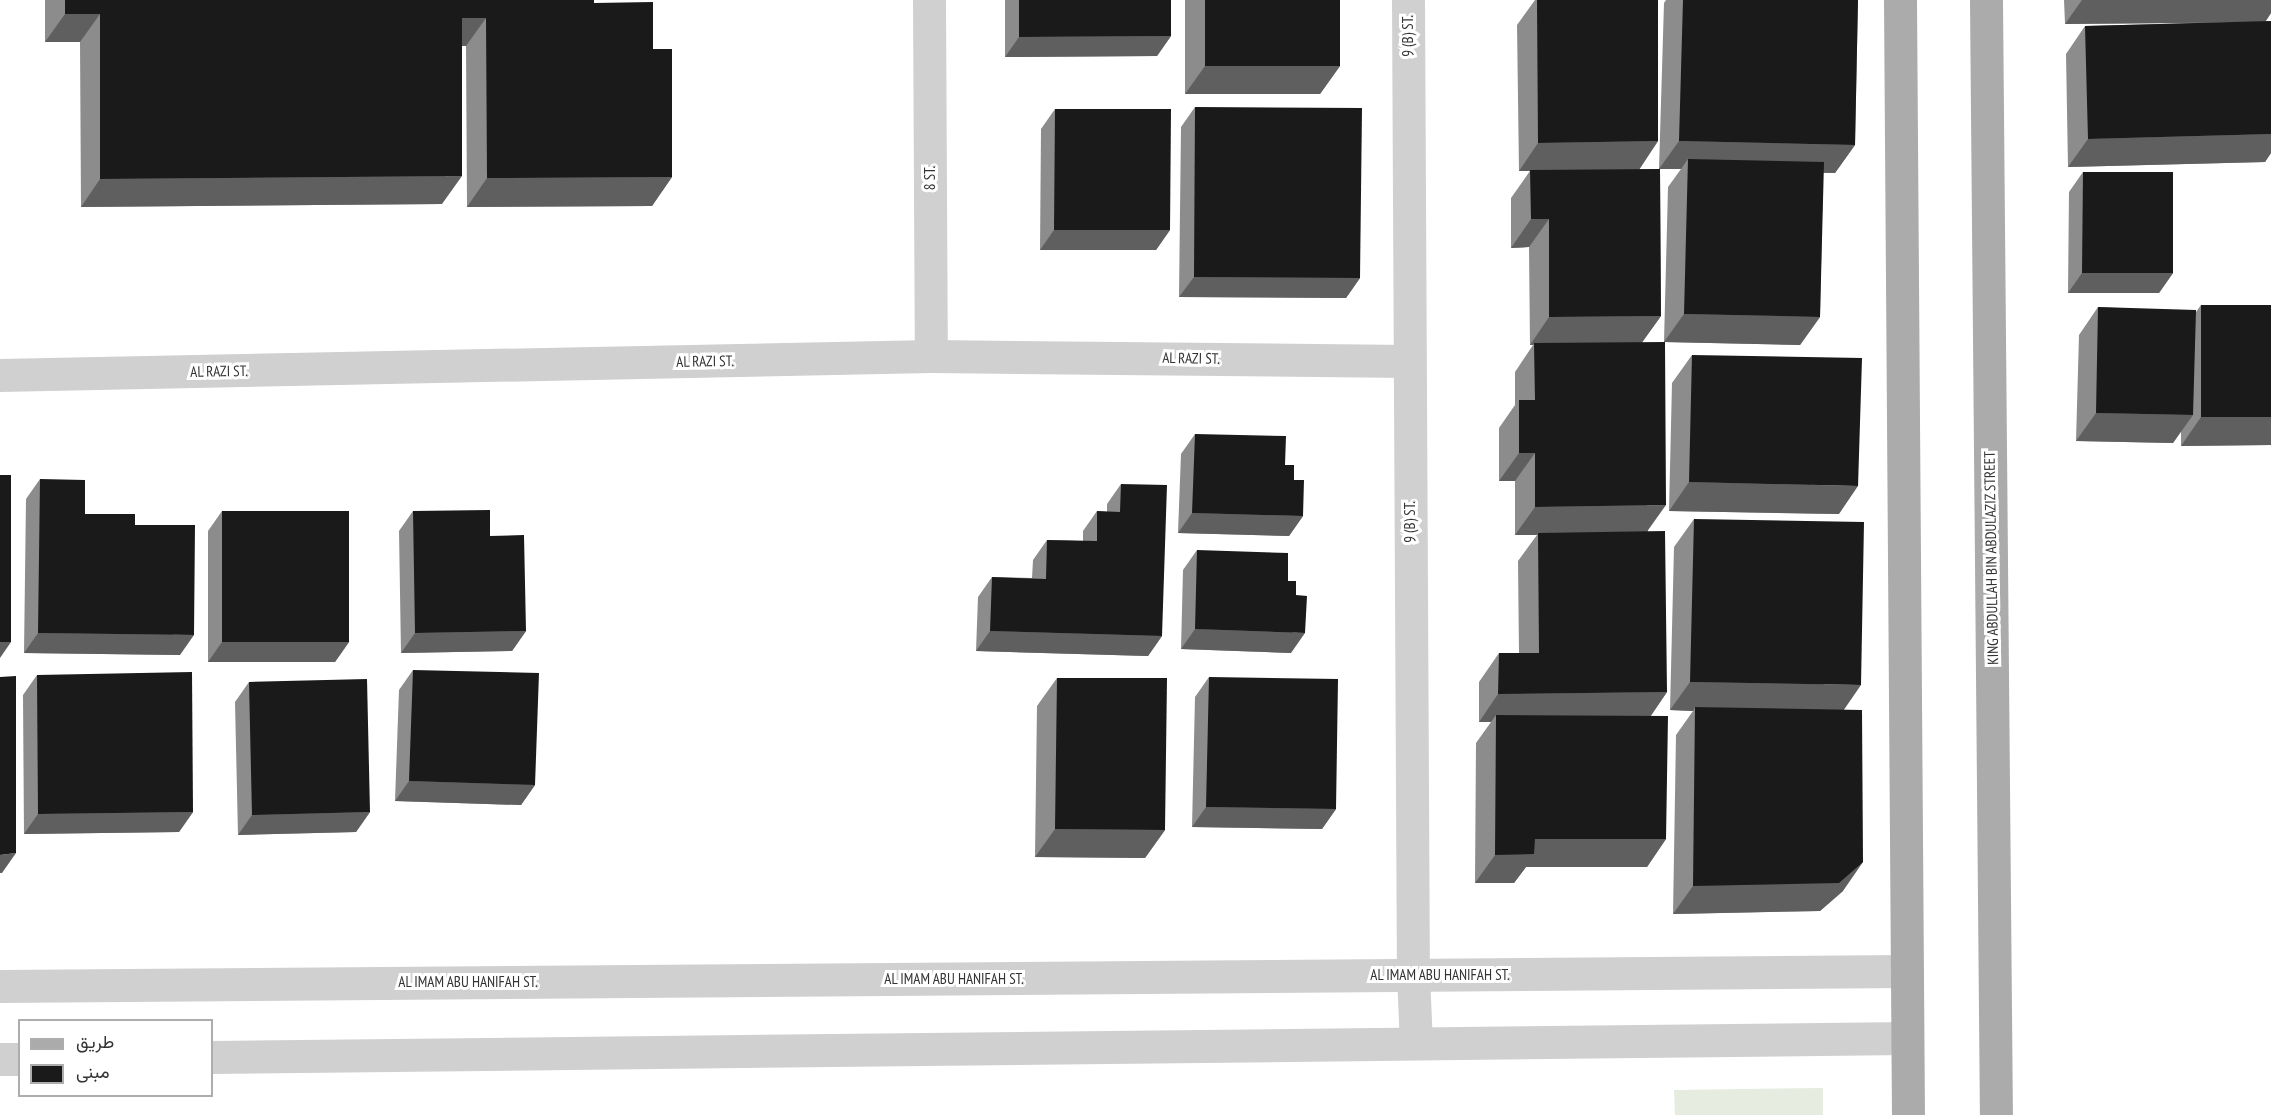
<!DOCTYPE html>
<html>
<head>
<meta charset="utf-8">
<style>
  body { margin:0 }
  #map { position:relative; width:2271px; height:1115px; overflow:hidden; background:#fff; font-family:"PT Sans Narrow",Vazirmatn,sans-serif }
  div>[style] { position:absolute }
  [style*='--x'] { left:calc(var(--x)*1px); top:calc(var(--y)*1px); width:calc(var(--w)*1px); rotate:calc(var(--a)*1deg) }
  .green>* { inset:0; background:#e6ecdf }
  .minor>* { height:33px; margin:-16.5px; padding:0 16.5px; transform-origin:16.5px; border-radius:16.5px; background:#d0d0d0 }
  .major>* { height:33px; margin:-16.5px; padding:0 16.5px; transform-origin:16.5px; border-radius:16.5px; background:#ababab }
  .wall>* { inset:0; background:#8c8c8c }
  .shaded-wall>* { inset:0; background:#5f5f5f }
  .building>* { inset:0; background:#1a1a1a }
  span { translate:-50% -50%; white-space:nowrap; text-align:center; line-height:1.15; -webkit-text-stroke:6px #fff; paint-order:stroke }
  .street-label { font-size:15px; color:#333 }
  .legend { position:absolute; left:18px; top:1019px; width:195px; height:78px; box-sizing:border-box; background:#fff; border:2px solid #adadad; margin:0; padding:8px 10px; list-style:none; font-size:18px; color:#333 }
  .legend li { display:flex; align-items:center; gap:12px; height:30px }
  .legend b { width:30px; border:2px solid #adadad }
</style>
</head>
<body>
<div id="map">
  <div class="green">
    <i style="clip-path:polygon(1823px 1088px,1823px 1115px,1675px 1115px,1674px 1090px)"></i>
  </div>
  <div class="minor">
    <i style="--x:929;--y:0;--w:356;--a:89.7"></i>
    <i style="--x:1408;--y:0;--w:975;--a:89.71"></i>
    <i style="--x:1413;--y:975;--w:68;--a:87.5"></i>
    <i style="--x:0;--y:375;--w:931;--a:-1.17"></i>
    <i style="--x:931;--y:356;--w:478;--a:0.6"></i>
    <i style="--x:0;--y:986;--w:1907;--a:-0.45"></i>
    <i style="--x:212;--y:1057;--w:1695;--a:-0.64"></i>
    <i style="--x:0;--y:1059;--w:20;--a:0"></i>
  </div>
  <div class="major">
    <i style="--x:1900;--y:0;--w:1115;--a:89.59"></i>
    <i style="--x:1986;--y:0;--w:1115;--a:89.49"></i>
  </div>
  <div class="wall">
    <i style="clip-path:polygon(45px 0,594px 0,594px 3px,653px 49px,672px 177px,652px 206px,467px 207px,466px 46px,462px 46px,442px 204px,81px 207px,80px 42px,45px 42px)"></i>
    <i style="clip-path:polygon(1005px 0,1171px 0,1171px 36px,1157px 56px,1005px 57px)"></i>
    <i style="clip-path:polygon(1185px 0,1340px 0,1340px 66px,1320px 94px,1185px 94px)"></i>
    <i style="clip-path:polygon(1535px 0,1658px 0,1658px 141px,1639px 169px,1659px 169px,1664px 3px,1666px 0,1858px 0,1855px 145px,1835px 173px,1823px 173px,1820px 317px,1800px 345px,1664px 342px,1668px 187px,1681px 169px,1660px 169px,1661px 316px,1642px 342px,1648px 531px,1667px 692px,1651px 716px,1666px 839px,1647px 867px,1526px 867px,1514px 883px,1475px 883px,1476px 743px,1491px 722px,1479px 722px,1479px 682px,1499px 653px,1519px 653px,1518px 561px,1537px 535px,1515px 535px,1515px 481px,1499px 481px,1499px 428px,1515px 405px,1515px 372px,1533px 345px,1530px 345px,1529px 247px,1511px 248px,1511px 198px,1530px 171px,1519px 171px,1517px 25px)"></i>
    <i style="clip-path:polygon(2064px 0,2271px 0,2271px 13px,2266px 21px,2271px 21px,2271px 153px,2265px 162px,2068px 167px,2066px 54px,2085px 26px,2199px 23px,2065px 24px)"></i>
    <i style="clip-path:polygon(1195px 107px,1360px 278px,1346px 298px,1179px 297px,1181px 127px)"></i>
    <i style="clip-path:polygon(1055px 109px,1170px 230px,1156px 250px,1040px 250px,1041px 129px)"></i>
    <i style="clip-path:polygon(2083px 172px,2173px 273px,2159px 293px,2068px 293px,2069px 192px)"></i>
    <i style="clip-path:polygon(2201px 305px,2271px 305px,2271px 445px,2181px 446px,2181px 431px,2173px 443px,2076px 441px,2079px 335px,2098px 307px,2196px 312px)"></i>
    <i style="clip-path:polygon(1692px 355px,1839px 514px,1669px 511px,1672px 383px)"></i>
    <i style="clip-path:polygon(1195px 434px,1285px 465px,1294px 480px,1303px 516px,1289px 536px,1178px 533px,1181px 454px)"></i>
    <i style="clip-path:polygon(40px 479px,85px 514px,135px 525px,180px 655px,24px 653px,26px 499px)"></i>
    <i style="clip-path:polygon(1121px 484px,1162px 636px,1148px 656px,976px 651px,978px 597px,992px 577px,1032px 578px,1033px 560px,1047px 540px,1083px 541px,1083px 531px,1097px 511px,1107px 512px,1107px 504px)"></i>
    <i style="clip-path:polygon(222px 511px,349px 642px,335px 662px,208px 662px,208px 531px)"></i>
    <i style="clip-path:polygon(413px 511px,490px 536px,526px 631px,512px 651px,401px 653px,399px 531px)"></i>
    <i style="clip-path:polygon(1694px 519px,1844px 710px,1843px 891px,1820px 911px,1673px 914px,1676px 735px,1693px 711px,1670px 710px,1674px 547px)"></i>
    <i style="clip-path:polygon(1197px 550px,1288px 581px,1296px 595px,1291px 653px,1181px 649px,1183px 570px)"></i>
    <i style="clip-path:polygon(413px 670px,535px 785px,521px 805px,395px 801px,399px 690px)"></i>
    <i style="clip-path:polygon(37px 675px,193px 812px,179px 832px,24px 834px,23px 695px)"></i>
    <i style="clip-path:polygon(1209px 677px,1336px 809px,1322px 829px,1192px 827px,1195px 697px)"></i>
    <i style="clip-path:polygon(1057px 678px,1165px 830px,1145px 858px,1035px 857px,1037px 706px)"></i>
    <i style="clip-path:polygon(249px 682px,370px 812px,356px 832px,238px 835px,235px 702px)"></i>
  </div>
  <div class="shaded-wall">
    <i style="clip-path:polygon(2082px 0,2271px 0,2271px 13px,2265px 22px,2065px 24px)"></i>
    <i style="clip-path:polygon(65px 14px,100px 14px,80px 42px,45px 42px)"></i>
    <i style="clip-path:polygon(462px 18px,486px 18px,466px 46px,442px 46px)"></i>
    <i style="clip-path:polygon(1171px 36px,1157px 56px,1005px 57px,1019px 37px)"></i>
    <i style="clip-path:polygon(1205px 66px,1340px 66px,1320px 94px,1185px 94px)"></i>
    <i style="clip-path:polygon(2271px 134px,2271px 153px,2265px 162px,2068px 167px,2088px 139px)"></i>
    <i style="clip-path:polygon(1658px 141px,1639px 170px,1519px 171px,1538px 143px)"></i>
    <i style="clip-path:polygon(1679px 141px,1855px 145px,1835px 173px,1688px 170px,1688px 159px,1681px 169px,1659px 169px)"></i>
    <i style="clip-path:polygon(462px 176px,442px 204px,81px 207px,100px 179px)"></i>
    <i style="clip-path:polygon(672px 177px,652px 206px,467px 207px,487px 178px)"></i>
    <i style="clip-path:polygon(1531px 219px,1549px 219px,1529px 247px,1511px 248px)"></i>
    <i style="clip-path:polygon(1054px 230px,1170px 230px,1156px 250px,1040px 250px)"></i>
    <i style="clip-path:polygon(2082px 273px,2173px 273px,2159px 293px,2068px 293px)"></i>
    <i style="clip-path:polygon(1194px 277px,1360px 278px,1346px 298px,1179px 297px)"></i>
    <i style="clip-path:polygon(1684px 314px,1820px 317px,1800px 345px,1664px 342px)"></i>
    <i style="clip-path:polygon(1661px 316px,1641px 344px,1534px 343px,1533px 345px,1530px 345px,1549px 317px)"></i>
    <i style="clip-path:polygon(2096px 413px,2193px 415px,2173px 443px,2076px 441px)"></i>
    <i style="clip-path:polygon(2201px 417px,2271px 417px,2271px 445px,2181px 446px)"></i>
    <i style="clip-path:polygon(1519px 453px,1535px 453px,1515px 481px,1499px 481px)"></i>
    <i style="clip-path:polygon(1689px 482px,1858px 486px,1839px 514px,1669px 511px)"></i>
    <i style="clip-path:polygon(1666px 505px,1646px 533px,1538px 533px,1537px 535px,1515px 535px,1535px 507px)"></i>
    <i style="clip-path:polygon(1192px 513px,1303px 516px,1289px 536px,1178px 533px)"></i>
    <i style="clip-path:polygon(1195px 629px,1305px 633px,1291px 653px,1181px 649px)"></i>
    <i style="clip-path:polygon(526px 631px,512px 651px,401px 653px,415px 633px)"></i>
    <i style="clip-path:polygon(990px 631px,1162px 636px,1148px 656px,976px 651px)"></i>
    <i style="clip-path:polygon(38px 633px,194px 635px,180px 655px,24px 653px)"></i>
    <i style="clip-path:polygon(0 642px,11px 642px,0 658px)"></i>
    <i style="clip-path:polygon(222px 642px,349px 642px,335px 662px,208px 662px)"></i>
    <i style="clip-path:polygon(1690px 682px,1861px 685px,1841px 714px,1695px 707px,1693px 711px,1670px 710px)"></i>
    <i style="clip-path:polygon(1667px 692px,1647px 721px,1496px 715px,1491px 722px,1479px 722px,1498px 694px)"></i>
    <i style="clip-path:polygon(409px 781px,535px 785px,521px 805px,395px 801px)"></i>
    <i style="clip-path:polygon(1206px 807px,1336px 809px,1322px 829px,1192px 827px)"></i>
    <i style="clip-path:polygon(193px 812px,179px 832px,24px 834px,38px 814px)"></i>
    <i style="clip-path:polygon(370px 812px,356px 832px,238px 835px,252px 815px)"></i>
    <i style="clip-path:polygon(1055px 829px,1165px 830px,1145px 858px,1035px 857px)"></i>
    <i style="clip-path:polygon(1535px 839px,1666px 839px,1647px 867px,1526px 867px,1514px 883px,1475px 883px,1495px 855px)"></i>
    <i style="clip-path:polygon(16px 853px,2px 873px,0 873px,0 855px)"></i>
    <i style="clip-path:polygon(1863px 862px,1843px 891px,1820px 911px,1673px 914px,1693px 886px)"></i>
  </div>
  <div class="building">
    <i style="clip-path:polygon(65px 0,594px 0,594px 3px,653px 2px,653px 49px,672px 49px,672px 177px,487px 178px,486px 18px,462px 18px,462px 176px,100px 179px,100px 14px,65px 14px)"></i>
    <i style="clip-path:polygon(1019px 0,1171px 0,1171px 36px,1019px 37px)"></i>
    <i style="clip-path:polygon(1205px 0,1340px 0,1340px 66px,1205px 66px)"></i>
    <i style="clip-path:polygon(1537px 0,1658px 0,1658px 141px,1538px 143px)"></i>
    <i style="clip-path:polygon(1683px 0,1858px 0,1855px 145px,1679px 141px)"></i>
    <i style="clip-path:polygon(2271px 21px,2271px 134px,2088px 139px,2085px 26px)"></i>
    <i style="clip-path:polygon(1195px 107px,1362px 108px,1360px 278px,1194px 277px)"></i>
    <i style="clip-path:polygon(1055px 109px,1171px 109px,1170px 230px,1054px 230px)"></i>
    <i style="clip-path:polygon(1688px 159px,1824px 162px,1820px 317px,1684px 314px)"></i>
    <i style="clip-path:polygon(1660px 169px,1661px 316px,1549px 317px,1549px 219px,1531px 219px,1530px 170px)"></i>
    <i style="clip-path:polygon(2083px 172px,2173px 172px,2173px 273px,2082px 273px)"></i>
    <i style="clip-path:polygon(2201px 305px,2271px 305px,2271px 417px,2201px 417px)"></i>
    <i style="clip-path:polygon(2098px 307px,2196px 310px,2193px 415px,2096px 413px)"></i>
    <i style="clip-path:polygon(1665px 342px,1666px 505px,1535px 507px,1535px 453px,1519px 453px,1519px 400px,1535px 400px,1534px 343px)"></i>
    <i style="clip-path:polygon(1692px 355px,1862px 358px,1858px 486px,1689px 482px)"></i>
    <i style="clip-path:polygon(1195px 434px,1286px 436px,1285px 465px,1294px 465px,1294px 480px,1304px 480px,1303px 516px,1192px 513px)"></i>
    <i style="clip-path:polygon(0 475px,11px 475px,11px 642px,0 642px)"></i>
    <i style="clip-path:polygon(40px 479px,85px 480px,85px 514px,135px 514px,135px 525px,195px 525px,194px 635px,38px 633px)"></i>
    <i style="clip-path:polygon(1121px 484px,1167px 485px,1162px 636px,990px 631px,992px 577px,1046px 579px,1047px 540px,1097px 541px,1097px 511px,1120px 512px)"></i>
    <i style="clip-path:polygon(490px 510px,490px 536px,524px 535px,526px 631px,415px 633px,413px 511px)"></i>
    <i style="clip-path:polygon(222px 511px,349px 511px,349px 642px,222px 642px)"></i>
    <i style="clip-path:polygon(1694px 519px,1864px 522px,1861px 685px,1690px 682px)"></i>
    <i style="clip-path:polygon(1665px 531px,1667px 692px,1498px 694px,1499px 653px,1539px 653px,1538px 533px)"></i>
    <i style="clip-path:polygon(1197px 550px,1288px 553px,1288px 581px,1296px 581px,1296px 595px,1307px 596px,1305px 633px,1195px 629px)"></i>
    <i style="clip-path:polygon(413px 670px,539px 673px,535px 785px,409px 781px)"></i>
    <i style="clip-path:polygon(192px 672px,193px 812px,38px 814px,37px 675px)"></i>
    <i style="clip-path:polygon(16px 676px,16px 853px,0 855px,0 677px)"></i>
    <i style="clip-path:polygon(1209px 677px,1338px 679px,1336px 809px,1206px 807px)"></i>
    <i style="clip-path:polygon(1057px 678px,1167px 678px,1165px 830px,1055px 829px)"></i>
    <i style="clip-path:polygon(367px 679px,370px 812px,252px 815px,249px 682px)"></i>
    <i style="clip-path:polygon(1695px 707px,1862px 710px,1863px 862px,1839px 883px,1693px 886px)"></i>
    <i style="clip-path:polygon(1496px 715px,1668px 716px,1666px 839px,1535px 839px,1534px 854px,1495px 855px)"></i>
  </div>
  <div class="street-label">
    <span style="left:1408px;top:36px;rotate:-90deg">9 (B) ST.</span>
    <span style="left:930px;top:178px;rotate:-90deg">8 ST.</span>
    <span style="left:1191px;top:358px;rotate:1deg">AL RAZI ST.</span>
    <span style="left:705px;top:361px;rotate:-1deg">AL RAZI ST.</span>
    <span style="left:219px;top:371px;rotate:-1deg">AL RAZI ST.</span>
    <span style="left:1410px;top:522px;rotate:-90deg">9 (B) ST.</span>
    <span style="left:1991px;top:558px;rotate:-91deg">KING ABDULLAH BIN ABDULAZIZ STREET</span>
    <span style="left:1440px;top:975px">AL IMAM ABU HANIFAH ST.</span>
    <span style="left:954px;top:979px">AL IMAM ABU HANIFAH ST.</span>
    <span style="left:468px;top:982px">AL IMAM ABU HANIFAH ST.</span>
  </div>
  <ul class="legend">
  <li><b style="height:8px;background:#ababab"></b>طريق</li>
  <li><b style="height:16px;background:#1a1a1a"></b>مبنى</li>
  </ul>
</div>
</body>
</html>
